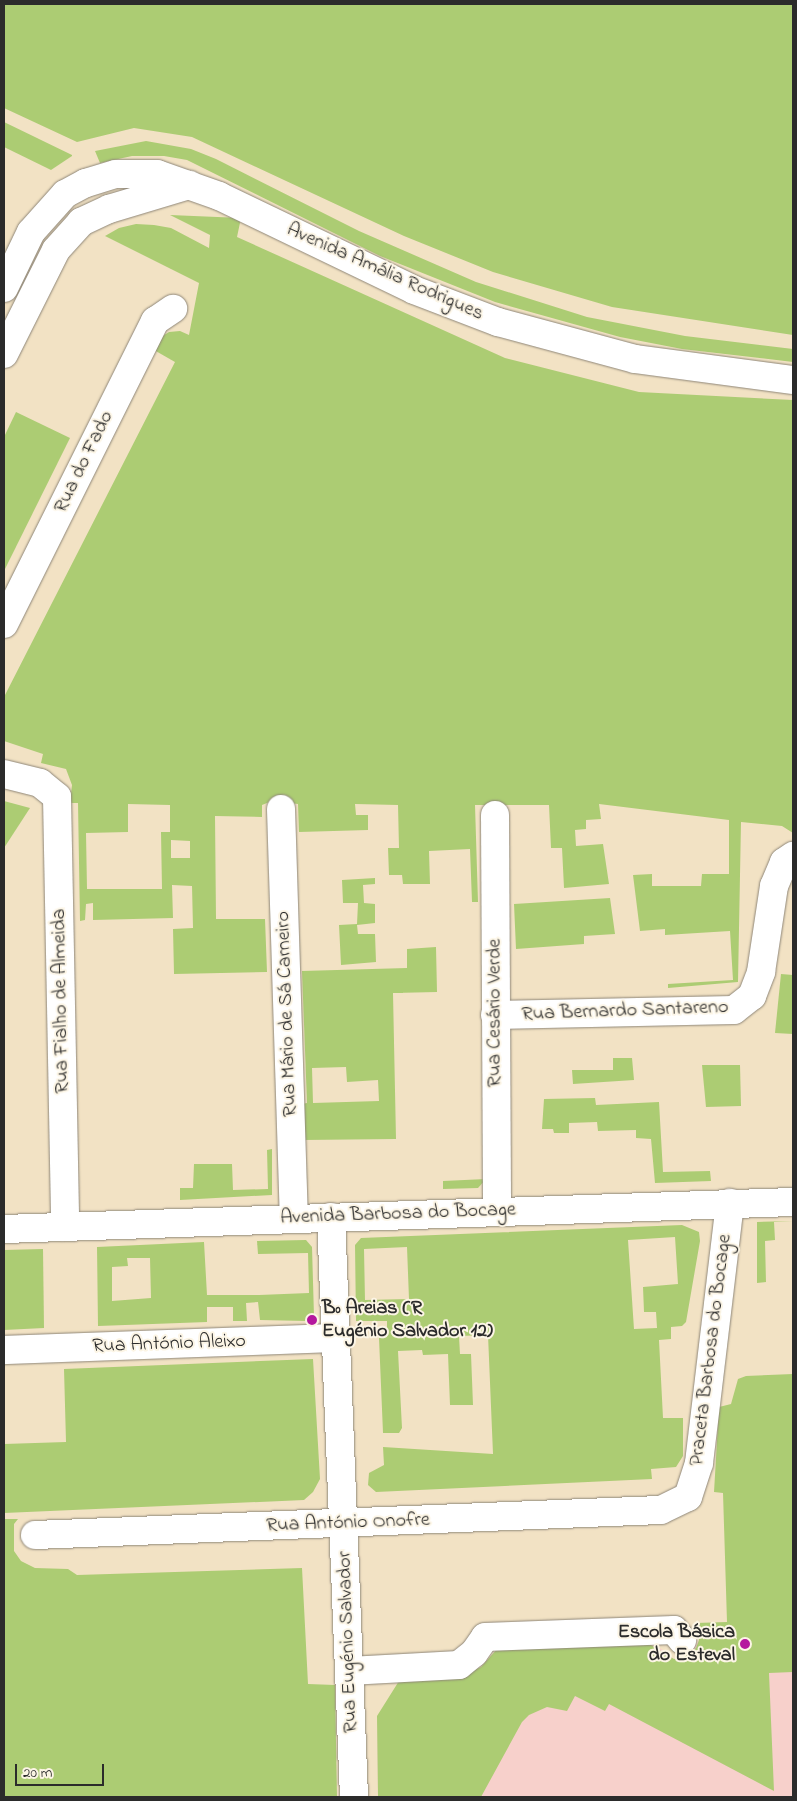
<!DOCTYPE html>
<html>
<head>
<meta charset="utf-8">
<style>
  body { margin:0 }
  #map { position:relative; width:797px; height:1801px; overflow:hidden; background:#f2e2c4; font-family:"Indie Flower",sans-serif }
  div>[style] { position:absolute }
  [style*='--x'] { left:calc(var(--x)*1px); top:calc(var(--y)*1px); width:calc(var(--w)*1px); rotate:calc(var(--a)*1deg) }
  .built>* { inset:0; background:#f7d0cb }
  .green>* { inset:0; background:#accc73 }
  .roads { filter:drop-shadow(0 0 1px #8e8678) drop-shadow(0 0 1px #8e8678) }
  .minor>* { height:28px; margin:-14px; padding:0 14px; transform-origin:14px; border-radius:14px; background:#fff }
  .dots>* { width:14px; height:14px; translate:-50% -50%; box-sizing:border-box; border:2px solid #fcf5e5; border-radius:50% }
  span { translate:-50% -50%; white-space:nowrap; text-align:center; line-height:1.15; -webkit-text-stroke:4px #fcf5e5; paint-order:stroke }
  .street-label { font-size:20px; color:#2b2b2b }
  .poi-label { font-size:20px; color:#2b2b2b; font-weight:700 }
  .left { translate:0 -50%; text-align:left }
  .right { translate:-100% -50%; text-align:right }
  .frame { position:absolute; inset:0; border:5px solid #2b2b2b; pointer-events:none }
  .scale { position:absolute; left:15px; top:1764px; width:89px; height:22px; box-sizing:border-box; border:2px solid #2b2b2b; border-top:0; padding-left:6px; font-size:15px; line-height:18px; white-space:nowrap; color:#2b2b2b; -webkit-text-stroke:4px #fcf5e5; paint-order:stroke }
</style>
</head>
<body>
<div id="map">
  <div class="built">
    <i style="clip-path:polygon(793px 1497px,793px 1797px,378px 1797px,377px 1716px,481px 1667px,498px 1648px,656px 1645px,674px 1659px,690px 1654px,699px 1640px,696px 1623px,727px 1623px)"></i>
  </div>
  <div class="green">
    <i style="clip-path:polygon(4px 4px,793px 4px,793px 335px,612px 307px,493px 272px,404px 236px,192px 137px,134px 128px,77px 142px,4px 108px)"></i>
    <i style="clip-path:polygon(4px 122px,72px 155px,72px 156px,51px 170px,4px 147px)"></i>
    <i style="clip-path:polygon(146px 141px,191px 149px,216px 159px,359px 231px,476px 282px,587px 317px,685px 336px,793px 349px,793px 362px,682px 349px,620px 337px,495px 302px,380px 256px,187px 160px,164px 156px,132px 156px,100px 163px,95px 151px)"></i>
    <i style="clip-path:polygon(evenodd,170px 215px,241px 218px,237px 237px,505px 358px,639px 392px,793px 400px,793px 833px,782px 826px,741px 822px,738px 982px,668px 988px,668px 984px,733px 980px,730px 931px,665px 935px,665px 929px,640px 931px,633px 875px,652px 874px,652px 886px,701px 886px,702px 874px,729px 874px,729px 820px,599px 804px,601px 819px,586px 820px,586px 829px,575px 830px,576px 846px,603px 844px,609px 884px,564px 888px,562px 848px,551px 848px,549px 805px,475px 805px,478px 902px,472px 902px,470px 849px,429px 851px,430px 884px,403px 884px,402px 875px,389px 875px,388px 848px,399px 848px,398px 805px,355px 804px,356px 815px,368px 815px,368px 830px,299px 832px,298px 804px,272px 801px,262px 805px,262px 817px,215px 816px,216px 919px,265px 919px,267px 972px,174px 974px,173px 929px,193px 928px,192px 886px,172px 885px,173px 918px,93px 920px,93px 903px,86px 904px,85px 920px,80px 921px,78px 803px,70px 803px,72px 785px,66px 769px,41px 763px,43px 754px,4px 741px,4px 697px,175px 362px,154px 350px,161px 337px,169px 332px,180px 331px,189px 335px,199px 283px,105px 236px,119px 228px,136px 224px,154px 225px,171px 228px,209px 248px,210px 235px,170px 215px,128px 804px,170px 805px,170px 832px,161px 832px,162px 889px,87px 889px,86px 833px,128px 832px,128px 804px,170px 215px,171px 840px,190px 841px,190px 858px,171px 858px,171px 840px)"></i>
    <i style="clip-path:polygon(16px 412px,70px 438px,4px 571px,4px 437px)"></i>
    <i style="clip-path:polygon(4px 801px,30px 808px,4px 848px)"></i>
    <i style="clip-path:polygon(375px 878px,375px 884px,363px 885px,364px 903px,375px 904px,375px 923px,357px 925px,358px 934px,375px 934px,376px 962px,341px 965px,339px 925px,357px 924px,358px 903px,343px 903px,342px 880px)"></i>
    <i style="clip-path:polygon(610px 898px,615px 934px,584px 936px,584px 944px,516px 949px,514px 904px)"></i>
    <i style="clip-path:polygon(evenodd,436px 947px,437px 992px,393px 993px,396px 1139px,303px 1140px,301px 1104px,307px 1103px,302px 971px,407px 968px,407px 949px,436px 947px,346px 1067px,347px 1082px,378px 1080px,379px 1101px,313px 1103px,312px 1068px,346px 1067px)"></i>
    <i style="clip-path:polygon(781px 974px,793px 975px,793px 1034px,775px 1033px)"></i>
    <i style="clip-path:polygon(613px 1058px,632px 1058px,634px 1080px,573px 1084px,572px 1070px,613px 1070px)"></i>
    <i style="clip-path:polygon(702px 1065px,740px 1065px,741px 1106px,706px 1107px)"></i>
    <i style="clip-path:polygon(595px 1098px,596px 1105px,659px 1102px,663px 1172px,710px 1171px,711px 1181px,655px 1183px,651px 1139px,636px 1138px,636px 1130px,598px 1131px,597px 1122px,569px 1123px,569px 1133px,554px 1133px,553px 1129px,542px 1129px,544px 1099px)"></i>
    <i style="clip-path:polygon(272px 1149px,272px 1195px,180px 1200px,180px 1188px,193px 1188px,194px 1164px,232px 1164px,233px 1190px,268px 1189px,267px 1150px)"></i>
    <i style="clip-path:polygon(486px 1179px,478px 1188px,443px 1189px,443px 1181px)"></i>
    <i style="clip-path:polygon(793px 1221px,774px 1222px,775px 1240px,765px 1241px,766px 1282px,757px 1283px,757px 1222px)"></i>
    <i style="clip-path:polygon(evenodd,682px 1225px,699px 1232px,700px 1241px,686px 1322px,682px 1326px,671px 1327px,671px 1339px,659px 1340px,663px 1418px,683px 1418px,683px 1456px,676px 1467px,651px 1469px,652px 1479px,376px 1492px,368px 1485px,369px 1473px,384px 1465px,383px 1447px,493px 1454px,488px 1335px,459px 1336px,460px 1354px,471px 1354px,473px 1405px,450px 1405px,448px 1354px,423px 1355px,422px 1350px,398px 1351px,402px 1428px,399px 1433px,383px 1433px,379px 1338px,387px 1337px,387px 1321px,356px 1321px,355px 1245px,361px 1238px,682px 1225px,675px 1237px,678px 1284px,643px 1287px,644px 1312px,656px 1312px,657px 1328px,634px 1329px,628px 1240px,675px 1237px,682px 1225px,407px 1247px,409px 1299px,365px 1300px,364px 1249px,407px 1247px)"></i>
    <i style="clip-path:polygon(evenodd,306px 1240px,312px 1247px,314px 1316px,307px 1321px,260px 1320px,258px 1302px,246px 1303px,247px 1321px,233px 1321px,233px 1307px,207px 1307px,207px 1322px,98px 1326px,97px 1247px,204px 1242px,207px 1295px,259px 1295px,309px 1293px,308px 1253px,258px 1254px,257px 1241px,306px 1240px,127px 1258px,150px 1258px,151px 1298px,112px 1301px,112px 1267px,128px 1266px,127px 1258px)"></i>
    <i style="clip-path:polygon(43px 1249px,44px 1328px,4px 1330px,4px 1250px)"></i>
    <i style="clip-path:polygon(313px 1359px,320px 1479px,313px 1492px,304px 1500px,4px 1513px,4px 1444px,66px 1442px,64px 1369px)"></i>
    <i style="clip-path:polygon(793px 1374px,793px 1672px,769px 1673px,774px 1791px,609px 1704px,605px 1711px,575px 1696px,567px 1711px,547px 1707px,529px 1715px,522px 1722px,481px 1797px,378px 1797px,377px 1716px,399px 1681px,459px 1677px,481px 1667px,498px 1648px,646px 1642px,674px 1659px,683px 1658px,696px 1648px,699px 1640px,696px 1623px,727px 1622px,723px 1493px,714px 1492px,719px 1407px,731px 1404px,738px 1379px,746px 1376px)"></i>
    <i style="clip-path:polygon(4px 1519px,18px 1519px,14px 1524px,14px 1551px,21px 1561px,35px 1568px,68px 1569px,77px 1575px,302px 1568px,308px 1684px,335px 1685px,337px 1797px,4px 1797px)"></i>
  </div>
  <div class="roads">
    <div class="minor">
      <i style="--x:4;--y:288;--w:62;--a:-64.3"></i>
      <i style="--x:31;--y:232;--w:51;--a:-48.2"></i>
      <i style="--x:65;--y:194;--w:24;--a:-28"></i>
      <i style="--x:86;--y:183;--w:31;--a:-17"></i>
      <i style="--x:116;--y:174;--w:41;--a:0"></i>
      <i style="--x:157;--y:174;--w:66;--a:19.5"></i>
      <i style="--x:219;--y:196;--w:216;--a:25.7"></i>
      <i style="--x:414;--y:290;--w:90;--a:20.9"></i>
      <i style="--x:498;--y:322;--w:142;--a:15.1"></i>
      <i style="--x:635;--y:359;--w:159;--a:7.6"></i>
      <i style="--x:4;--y:354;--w:116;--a:-63.4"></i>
      <i style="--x:56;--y:250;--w:38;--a:-48"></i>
      <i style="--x:81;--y:222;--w:31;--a:-25"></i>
      <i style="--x:109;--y:209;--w:84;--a:-16.7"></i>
      <i style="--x:4;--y:624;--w:339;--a:-63.5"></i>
      <i style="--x:155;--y:321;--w:22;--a:-34"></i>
      <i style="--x:4;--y:774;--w:37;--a:14"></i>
      <i style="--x:40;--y:783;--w:22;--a:39"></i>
      <i style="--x:57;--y:797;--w:430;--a:88.9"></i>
      <i style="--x:281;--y:809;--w:410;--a:88.2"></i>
      <i style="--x:495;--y:815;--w:395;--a:89.7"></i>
      <i style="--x:495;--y:1015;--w:239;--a:-1.2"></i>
      <i style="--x:734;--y:1010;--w:23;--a:-38"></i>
      <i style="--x:752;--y:996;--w:26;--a:-69"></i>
      <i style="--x:761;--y:972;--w:87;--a:-81.4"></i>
      <i style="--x:774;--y:886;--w:26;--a:-67"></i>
      <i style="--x:784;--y:862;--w:11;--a:-34"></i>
      <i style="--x:331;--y:1217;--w:580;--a:87.73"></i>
      <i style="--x:4;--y:1229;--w:789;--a:-1.96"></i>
      <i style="--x:4;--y:1350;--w:330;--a:-2.1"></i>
      <i style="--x:35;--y:1535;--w:626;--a:-2.29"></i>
      <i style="--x:661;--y:1510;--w:30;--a:-26"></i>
      <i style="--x:688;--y:1497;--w:36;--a:-72"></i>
      <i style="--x:699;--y:1463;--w:262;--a:-83.2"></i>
      <i style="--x:349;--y:1671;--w:110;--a:-3.1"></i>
      <i style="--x:459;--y:1665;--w:19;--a:-39"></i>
      <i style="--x:474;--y:1653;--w:19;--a:-55"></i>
      <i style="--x:485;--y:1637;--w:189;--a:-2.1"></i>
      <i style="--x:674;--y:1630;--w:13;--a:51"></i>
    </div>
  </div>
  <div class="dots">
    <i style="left:312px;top:1320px;background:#b5179e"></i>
    <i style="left:745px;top:1644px;background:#b5179e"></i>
  </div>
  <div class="street-label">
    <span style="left:385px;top:272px;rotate:24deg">Avenida Amália Rodrigues</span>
    <span style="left:84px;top:462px;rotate:-64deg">Rua do Fado</span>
    <span style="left:61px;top:1001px;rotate:-91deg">Rua Fialho de Almeida</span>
    <span style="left:625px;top:1011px;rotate:-2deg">Rua Bernardo Santareno</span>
    <span style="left:495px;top:1013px;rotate:-90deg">Rua Cesário Verde</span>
    <span style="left:287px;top:1014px;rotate:-92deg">Rua Mário de Sá Carneiro</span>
    <span style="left:398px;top:1214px;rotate:-2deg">Avenida Barbosa do Bocage</span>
    <span style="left:169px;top:1344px;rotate:-2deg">Rua António Aleixo</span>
    <span style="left:711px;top:1350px;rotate:-83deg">Praceta Barbosa do Bocage</span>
    <span style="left:348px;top:1523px;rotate:-2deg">Rua António Onofre</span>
    <span style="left:348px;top:1642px;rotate:-92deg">Rua Eugénio Salvador</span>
  </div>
  <div class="poi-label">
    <span class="left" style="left:322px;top:1320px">Bº Areias (R<br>Eugénio Salvador 12)</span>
    <span class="right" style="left:735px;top:1644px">Escola Básica<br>do Esteval</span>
  </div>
  <div class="frame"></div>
  <div class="scale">20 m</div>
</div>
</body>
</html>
